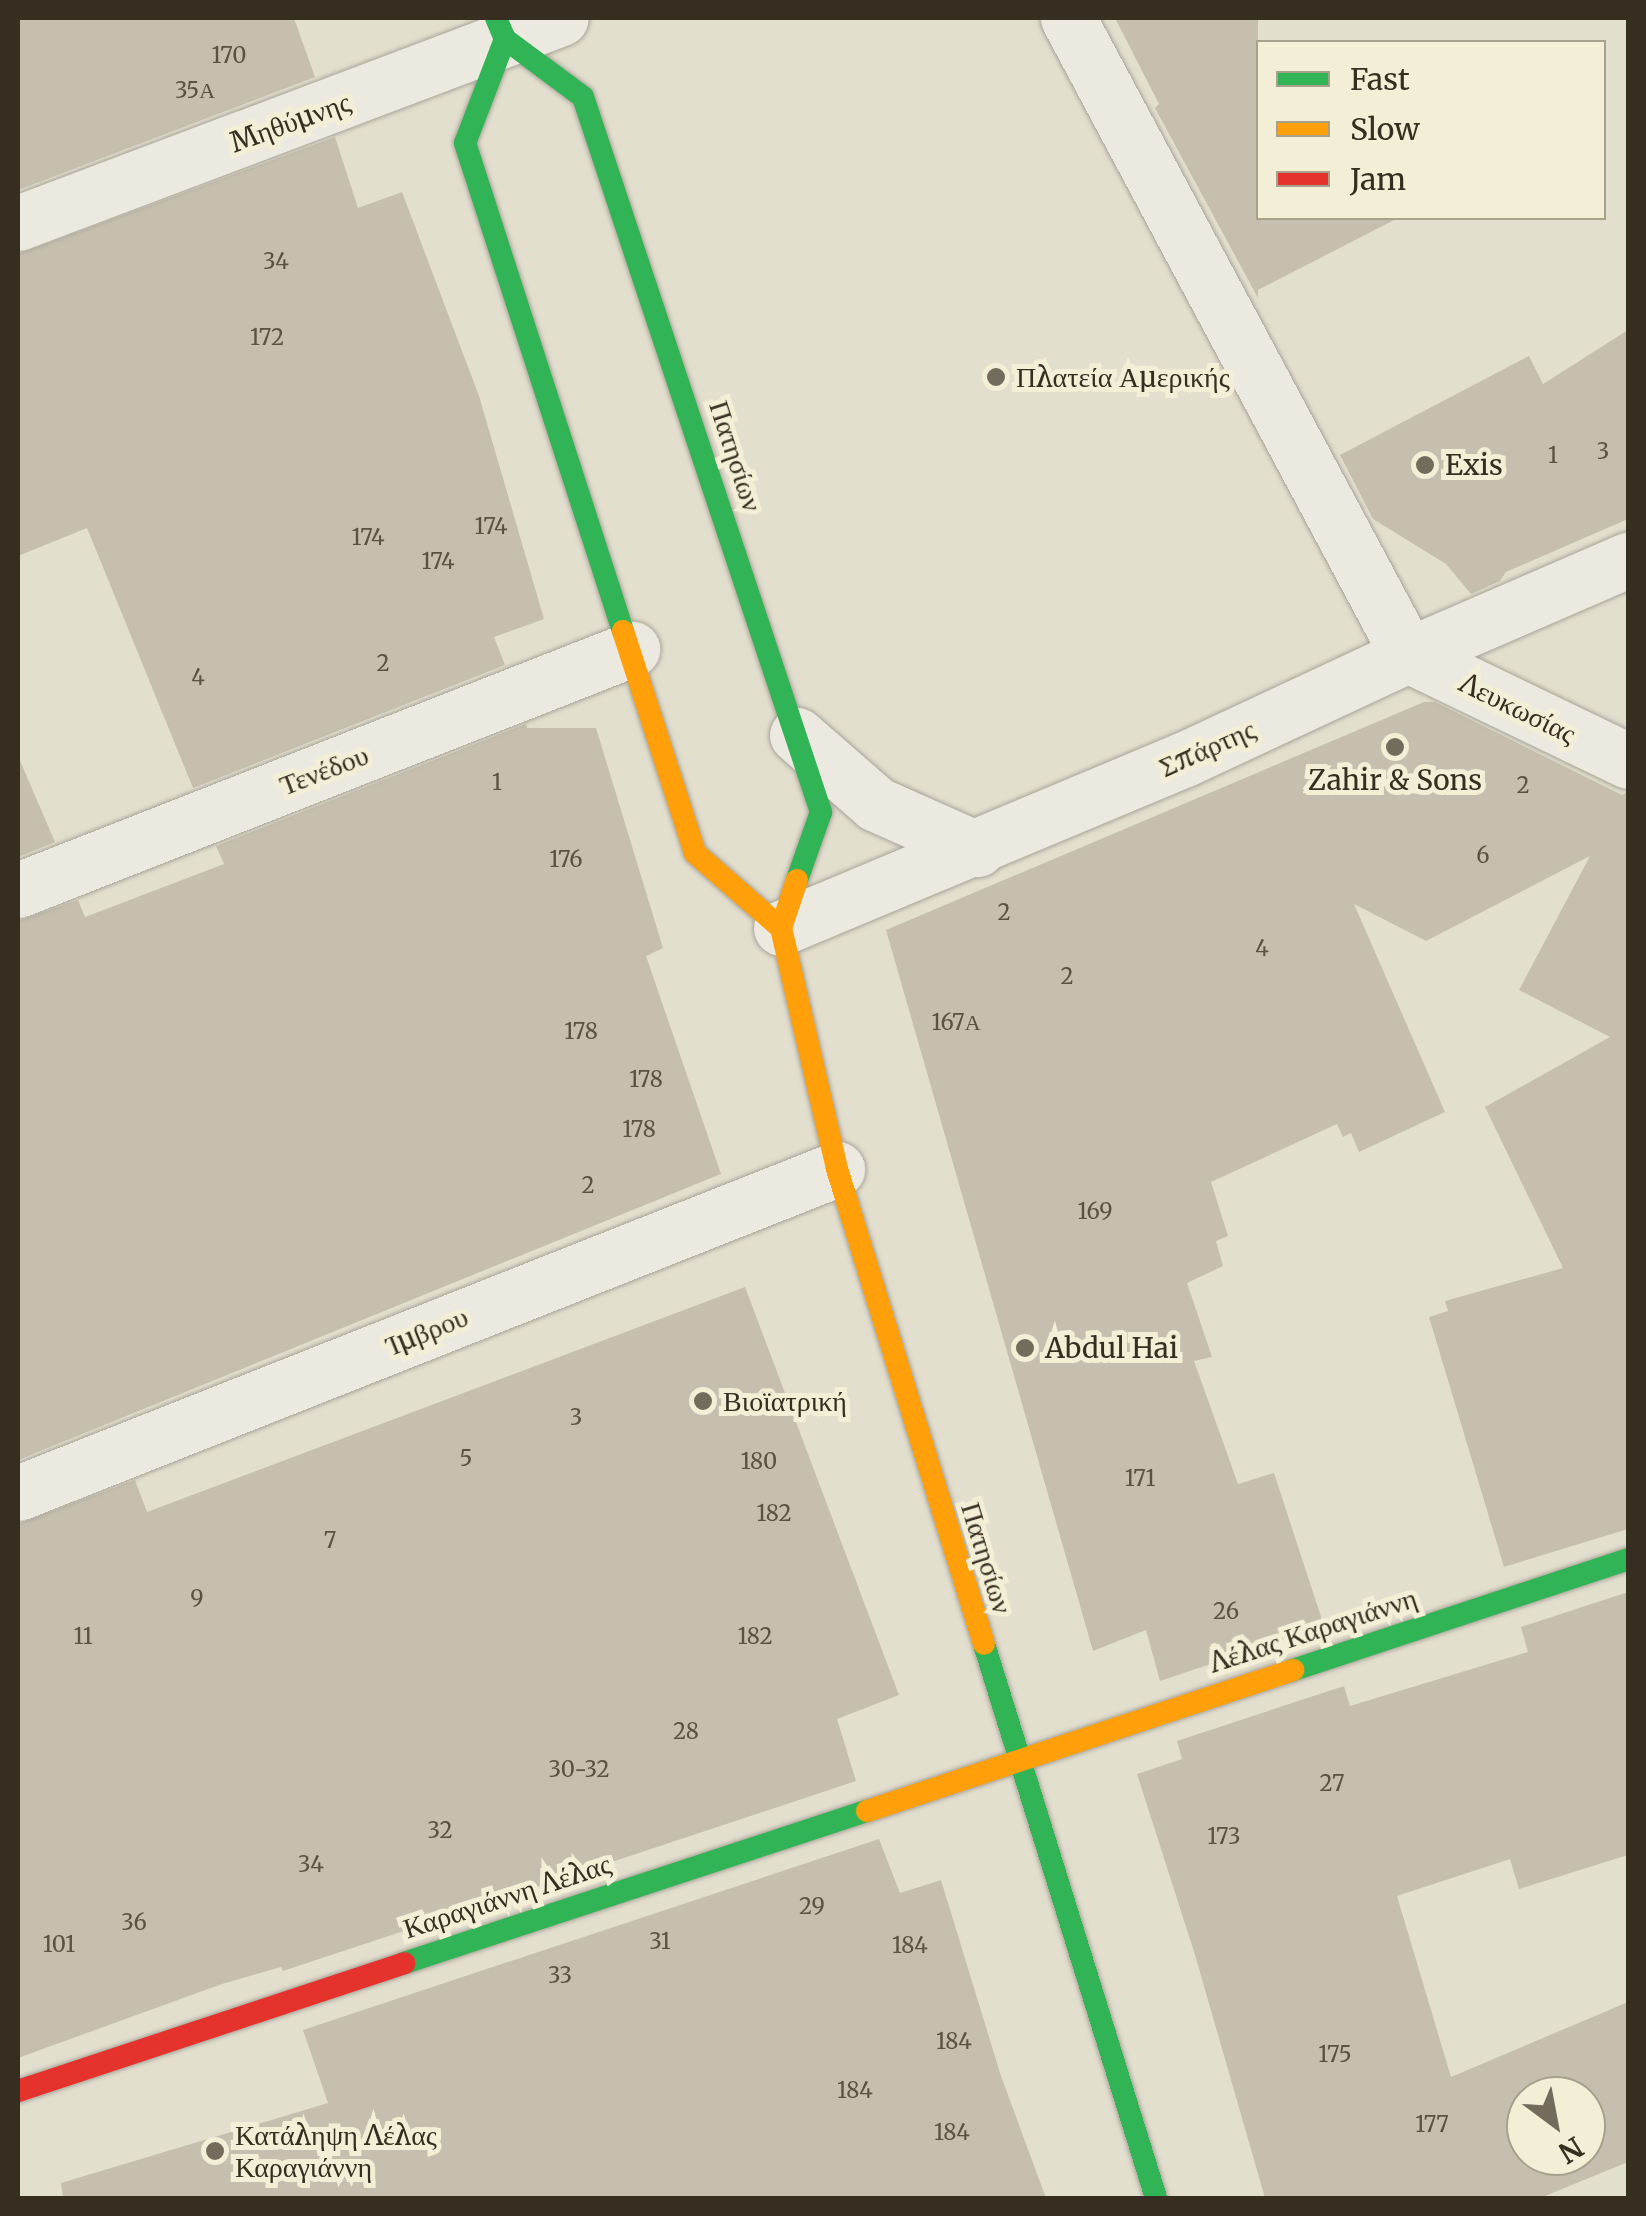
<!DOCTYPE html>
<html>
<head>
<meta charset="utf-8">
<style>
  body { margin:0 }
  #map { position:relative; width:1646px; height:2216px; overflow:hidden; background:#e3dfcf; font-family:Merriweather,serif }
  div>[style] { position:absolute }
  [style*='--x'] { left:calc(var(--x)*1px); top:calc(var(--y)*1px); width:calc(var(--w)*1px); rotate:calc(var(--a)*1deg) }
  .building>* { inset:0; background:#c6bfb0 }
  .roads { filter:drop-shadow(0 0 2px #a8a498) drop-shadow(0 0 2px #a8a498) }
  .street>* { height:55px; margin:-27.5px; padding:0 27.5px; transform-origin:27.5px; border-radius:27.5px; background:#ece9e0 }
  .fast>* { height:22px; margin:-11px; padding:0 11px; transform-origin:11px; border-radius:11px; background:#30b455 }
  .slow>* { height:22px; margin:-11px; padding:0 11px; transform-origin:11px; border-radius:11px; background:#ff9f0a }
  .jam>* { height:22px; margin:-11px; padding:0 11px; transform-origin:11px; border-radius:11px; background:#e5322d }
  .dots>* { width:28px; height:28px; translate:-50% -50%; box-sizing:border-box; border:5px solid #f3eed6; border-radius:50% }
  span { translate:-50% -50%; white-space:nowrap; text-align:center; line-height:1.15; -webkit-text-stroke:10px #f3eed6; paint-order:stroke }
  .number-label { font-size:22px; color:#5a5244 }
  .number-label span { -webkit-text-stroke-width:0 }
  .street-label { font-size:28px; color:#362e20 }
  .poi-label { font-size:28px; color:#362e20 }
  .left { translate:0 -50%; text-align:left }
  .frame { position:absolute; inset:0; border:20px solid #362e20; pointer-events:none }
  .legend { position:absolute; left:1256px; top:40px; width:350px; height:180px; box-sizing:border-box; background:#f3eed6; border:2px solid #a7a18d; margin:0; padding:12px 18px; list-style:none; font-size:30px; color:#362e20 }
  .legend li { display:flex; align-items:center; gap:20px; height:50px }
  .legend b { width:50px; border:2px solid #a7a18d }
  .north { position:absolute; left:1506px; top:2076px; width:100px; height:100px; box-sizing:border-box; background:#f3eed6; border:2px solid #a7a18d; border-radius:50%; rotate:148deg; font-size:28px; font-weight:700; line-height:40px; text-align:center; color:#362e20 }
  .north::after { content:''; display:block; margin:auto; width:35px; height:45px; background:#736c5d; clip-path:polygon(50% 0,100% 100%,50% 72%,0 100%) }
</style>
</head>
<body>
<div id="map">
  <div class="building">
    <i style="clip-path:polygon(18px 18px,294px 18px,315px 77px,18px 190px)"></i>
    <i style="clip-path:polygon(1115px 18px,1258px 18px,1258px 218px,1398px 218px,1258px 290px,1258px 298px,1155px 108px,1159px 104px)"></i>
    <i style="clip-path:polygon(335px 137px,358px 208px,402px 192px,479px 396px,544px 619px,494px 637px,505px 665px,193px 788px,87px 528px,18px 556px,18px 254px)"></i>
    <i style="clip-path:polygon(1628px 330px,1628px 519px,1506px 572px,1500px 581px,1471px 594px,1446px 564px,1373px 519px,1340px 455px,1529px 356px,1543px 384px)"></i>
    <i style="clip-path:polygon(1424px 702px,1435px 702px,1622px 795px,1628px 792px,1628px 1529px,1504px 1567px,1429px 1317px,1448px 1311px,1445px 1301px,1563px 1268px,1485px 1107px,1610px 1037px,1519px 990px,1590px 856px,1426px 941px,1354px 904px,1445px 1112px,1359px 1152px,1351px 1133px,1343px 1137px,1337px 1124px,1211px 1182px,1228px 1236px,1216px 1241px,1223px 1266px,1187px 1283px,1212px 1357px,1194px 1361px,1238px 1484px,1274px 1473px,1324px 1626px,1160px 1681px,1146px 1630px,1093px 1651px,886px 930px)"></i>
    <i style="clip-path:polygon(526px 724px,527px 728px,596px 728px,663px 948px,646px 956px,721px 1174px,18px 1460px,18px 921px,78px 900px,85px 917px,224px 864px,216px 846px)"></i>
    <i style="clip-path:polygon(18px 756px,55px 842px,18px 857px)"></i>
    <i style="clip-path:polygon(745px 1287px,899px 1695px,837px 1719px,856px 1781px,283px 1971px,281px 1967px,222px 1984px,18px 2058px,18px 1524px,135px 1480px,147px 1512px)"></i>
    <i style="clip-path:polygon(evenodd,1628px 1592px,1628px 1855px,1519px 1889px,1510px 1859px,1397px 1896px,1451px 2077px,1628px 2002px,1628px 2162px,1540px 2198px,1265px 2198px,1195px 1955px,1137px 1774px,1182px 1759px,1177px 1741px,1344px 1686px,1350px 1706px,1528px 1652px,1521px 1627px,1628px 1592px,1526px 2096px,1586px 2096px,1586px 2156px,1526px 2156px,1526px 2096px)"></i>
    <i style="clip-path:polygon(879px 1839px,900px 1893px,941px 1880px,1001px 2076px,1046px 2198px,63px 2198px,61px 2183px,328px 2103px,303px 2030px)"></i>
  </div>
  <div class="roads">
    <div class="street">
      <i style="--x:1068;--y:18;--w:722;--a:61.91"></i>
      <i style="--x:18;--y:223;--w:580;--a:-20.68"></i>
      <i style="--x:1408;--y:655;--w:244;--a:25.7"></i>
      <i style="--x:797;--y:735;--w:105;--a:41.1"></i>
      <i style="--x:876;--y:804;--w:111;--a:24"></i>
      <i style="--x:18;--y:890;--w:660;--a:-21.43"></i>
      <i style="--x:781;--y:928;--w:438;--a:-22.7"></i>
      <i style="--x:1185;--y:759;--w:246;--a:-25"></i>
      <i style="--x:1408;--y:655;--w:240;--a:-23.4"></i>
      <i style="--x:18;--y:1493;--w:881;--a:-21.58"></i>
    </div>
    <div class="fast">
      <i style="--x:496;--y:18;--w:23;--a:67"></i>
      <i style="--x:505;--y:39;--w:97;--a:36.6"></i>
      <i style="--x:583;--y:97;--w:754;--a:71.59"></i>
      <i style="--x:821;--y:812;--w:72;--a:109.4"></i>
      <i style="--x:505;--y:39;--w:111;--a:111"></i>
      <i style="--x:465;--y:143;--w:513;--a:72.06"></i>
      <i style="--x:984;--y:1644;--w:580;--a:72.75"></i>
      <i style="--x:1293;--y:1670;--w:353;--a:-18.3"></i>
      <i style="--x:404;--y:1963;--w:487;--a:-18.2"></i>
    </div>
    <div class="slow">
      <i style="--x:623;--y:631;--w:233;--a:72"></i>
      <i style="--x:695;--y:853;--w:114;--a:41.1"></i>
      <i style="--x:797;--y:880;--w:51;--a:108.4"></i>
      <i style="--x:781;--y:928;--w:247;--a:76.9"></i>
      <i style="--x:837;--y:1169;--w:497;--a:72.8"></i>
      <i style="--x:867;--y:1811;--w:449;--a:-18.3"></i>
    </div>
    <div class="jam">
      <i style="--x:18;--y:2091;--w:407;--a:-18.3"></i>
    </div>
  </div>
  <div class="dots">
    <i style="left:996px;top:377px;background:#736c5d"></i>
    <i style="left:1425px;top:465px;background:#736c5d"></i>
    <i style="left:1395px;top:747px;background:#736c5d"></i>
    <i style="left:1025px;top:1348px;background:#736c5d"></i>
    <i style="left:703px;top:1401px;background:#736c5d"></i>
    <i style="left:215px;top:2151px;background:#736c5d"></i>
  </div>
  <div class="number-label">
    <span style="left:229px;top:56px">170</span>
    <span style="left:195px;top:91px">35Α</span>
    <span style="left:276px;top:262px">34</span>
    <span style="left:267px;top:338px">172</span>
    <span style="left:1603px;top:452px">3</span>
    <span style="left:1553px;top:456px">1</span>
    <span style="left:491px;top:527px">174</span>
    <span style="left:368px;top:538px">174</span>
    <span style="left:438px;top:562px">174</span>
    <span style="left:383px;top:664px">2</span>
    <span style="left:198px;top:678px">4</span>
    <span style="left:497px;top:783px">1</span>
    <span style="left:1523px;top:786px">2</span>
    <span style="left:1483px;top:856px">6</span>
    <span style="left:566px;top:860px">176</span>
    <span style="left:1004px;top:913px">2</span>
    <span style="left:1262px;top:949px">4</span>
    <span style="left:1067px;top:977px">2</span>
    <span style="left:956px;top:1023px">167Α</span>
    <span style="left:581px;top:1032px">178</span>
    <span style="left:646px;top:1080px">178</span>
    <span style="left:639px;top:1130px">178</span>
    <span style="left:588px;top:1186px">2</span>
    <span style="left:1095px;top:1212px">169</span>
    <span style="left:576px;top:1418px">3</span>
    <span style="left:466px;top:1459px">5</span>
    <span style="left:759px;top:1462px">180</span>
    <span style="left:1140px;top:1479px">171</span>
    <span style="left:774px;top:1514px">182</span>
    <span style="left:330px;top:1541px">7</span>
    <span style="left:197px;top:1599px">9</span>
    <span style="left:1226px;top:1612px">26</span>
    <span style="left:83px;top:1637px">11</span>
    <span style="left:755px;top:1637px">182</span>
    <span style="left:686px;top:1732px">28</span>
    <span style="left:579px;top:1770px">30-32</span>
    <span style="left:1332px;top:1784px">27</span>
    <span style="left:440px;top:1831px">32</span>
    <span style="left:1224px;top:1837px">173</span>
    <span style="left:311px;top:1865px">34</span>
    <span style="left:812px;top:1907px">29</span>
    <span style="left:134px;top:1923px">36</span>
    <span style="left:660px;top:1942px">31</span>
    <span style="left:59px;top:1945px">101</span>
    <span style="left:910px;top:1946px">184</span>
    <span style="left:560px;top:1976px">33</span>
    <span style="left:954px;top:2042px">184</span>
    <span style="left:1335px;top:2055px">175</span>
    <span style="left:855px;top:2091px">184</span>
    <span style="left:1432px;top:2125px">177</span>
    <span style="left:952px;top:2133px">184</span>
  </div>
  <div class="street-label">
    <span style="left:290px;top:122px;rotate:-20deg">Μηθύμνης</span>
    <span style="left:736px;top:456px;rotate:72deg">Πατησίων</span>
    <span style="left:1518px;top:708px;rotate:26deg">Λευκωσίας</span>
    <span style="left:1207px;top:748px;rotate:-24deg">Σπάρτης</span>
    <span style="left:324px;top:770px;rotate:-21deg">Τενέδου</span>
    <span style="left:427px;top:1331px;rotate:-22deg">Ίμβρου</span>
    <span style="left:987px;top:1558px;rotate:73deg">Πατησίων</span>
    <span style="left:1313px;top:1630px;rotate:-18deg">Λέλας Καραγιάννη</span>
    <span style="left:507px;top:1896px;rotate:-18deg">Καραγιάννη Λέλας</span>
  </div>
  <div class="poi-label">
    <span class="left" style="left:1016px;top:377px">Πλατεία Αμερικής</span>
    <span class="left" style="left:1445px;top:465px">Exis</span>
    <span style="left:1395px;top:780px">Zahir &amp; Sons</span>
    <span class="left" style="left:1045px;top:1348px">Abdul Hai</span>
    <span class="left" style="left:723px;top:1401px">Βιοϊατρική</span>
    <span class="left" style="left:235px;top:2151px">Κατάληψη Λέλας<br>Καραγιάννη</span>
  </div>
  <div class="frame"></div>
  <ul class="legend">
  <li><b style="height:12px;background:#30b455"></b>Fast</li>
  <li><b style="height:12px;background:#ff9f0a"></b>Slow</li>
  <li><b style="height:12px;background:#e5322d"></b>Jam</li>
  </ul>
  <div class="north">N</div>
</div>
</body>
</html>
